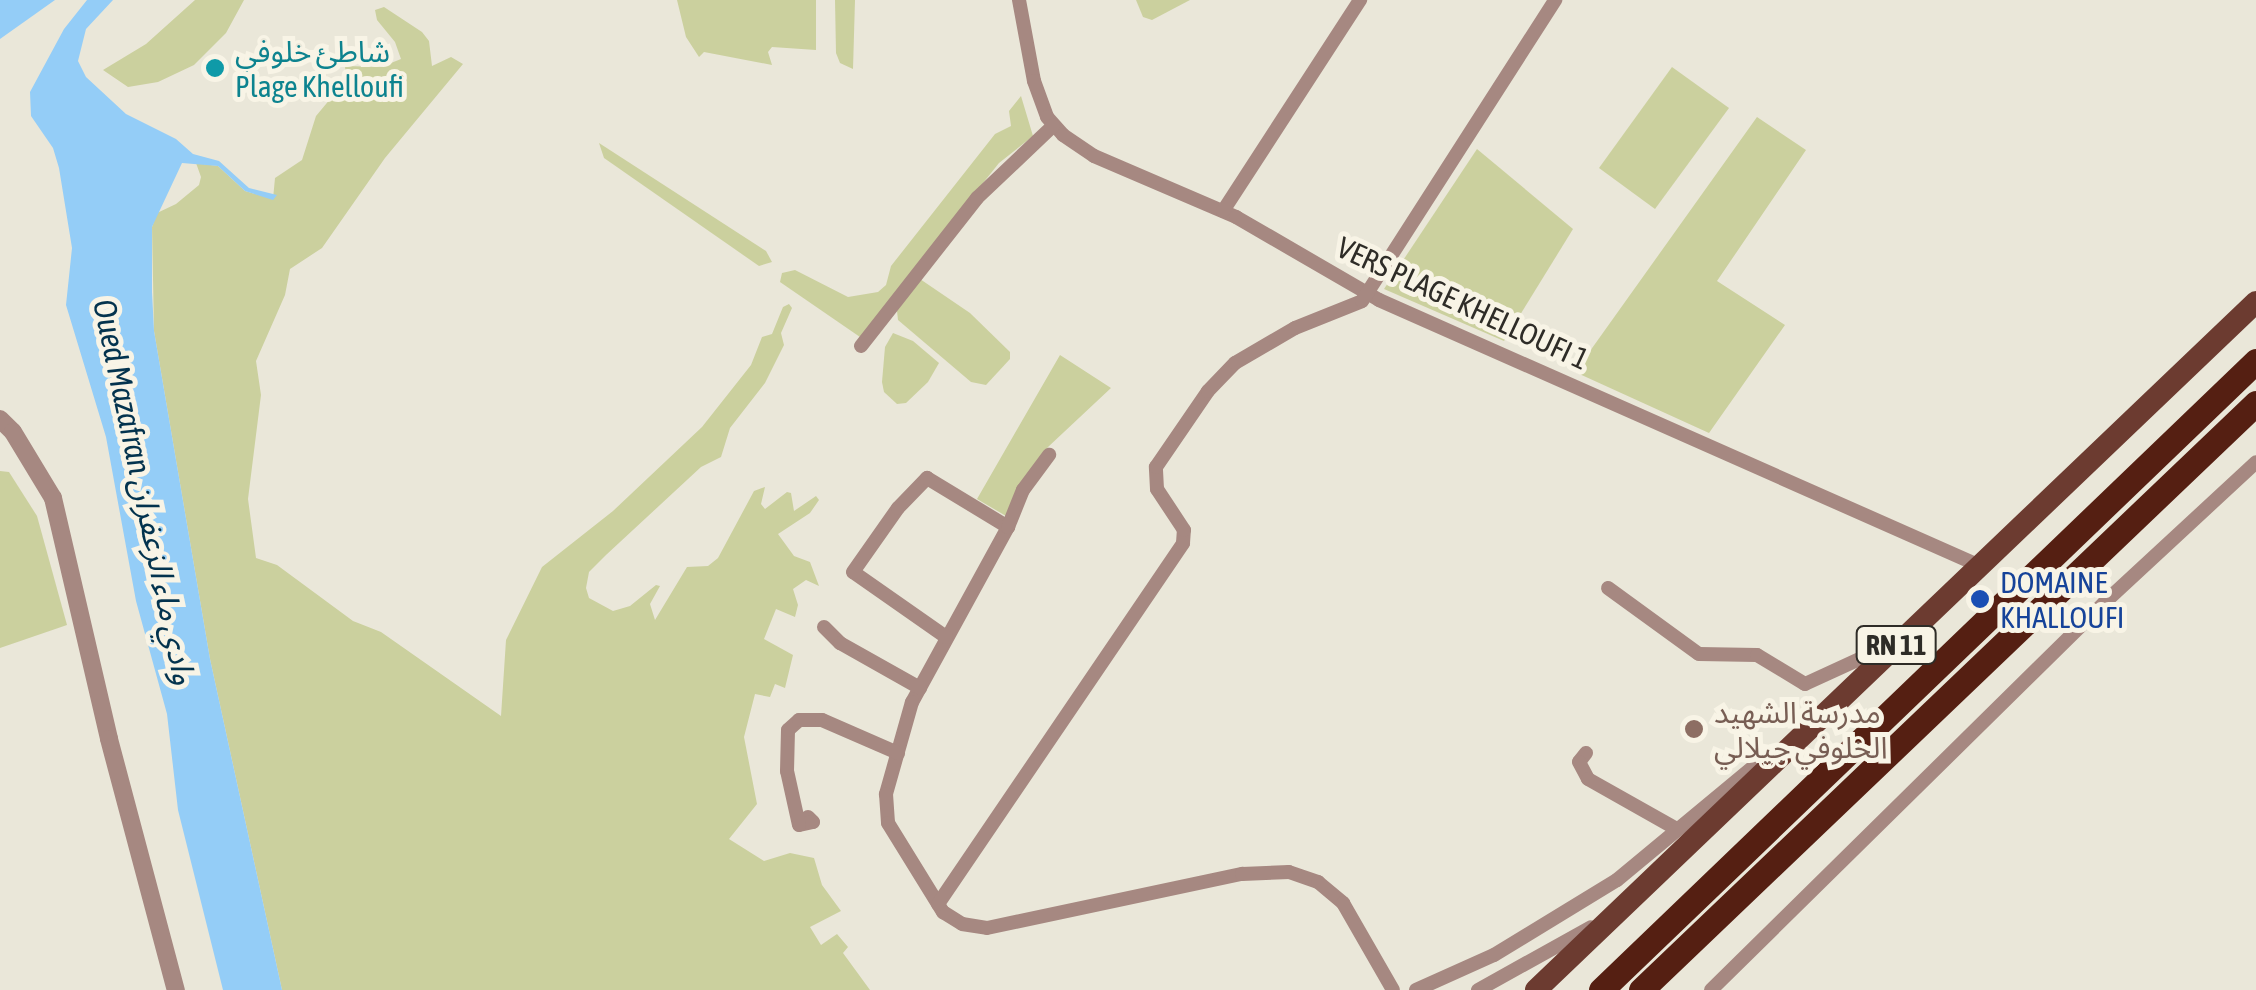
<!DOCTYPE html>
<html>
<head>
<meta charset="utf-8">
<style>
  body { margin:0 }
  #map { position:relative; width:2256px; height:990px; overflow:hidden; background:#eae7d9; font-family:"Asap Condensed","Noto Sans Arabic",sans-serif }
  div>[style] { position:absolute }
  [style*='--x'] { left:calc(var(--x)*1px); top:calc(var(--y)*1px); width:calc(var(--w)*1px); rotate:calc(var(--a)*1deg) }
  .green>* { inset:0; background:#cbd09e }
  .water>* { inset:0; background:#94cdf7 }
  .minor>* { height:14px; margin:-7px; padding:0 7px; transform-origin:7px; border-radius:7px; background:#a68881 }
  .tertiary>* { height:18px; margin:-9px; padding:0 9px; transform-origin:9px; border-radius:9px; background:#a68881 }
  .primary>* { height:22px; margin:-11px; padding:0 11px; transform-origin:11px; border-radius:11px; background:#6c3b30 }
  .motorway>* { height:25px; margin:-12.5px; padding:0 12.5px; transform-origin:12.5px; border-radius:12.5px; background:#551f12 }
  .dots>* { width:28px; height:28px; translate:-50% -50%; box-sizing:border-box; border:5px solid #f8f4e6; border-radius:50% }
  span { translate:-50% -50%; white-space:nowrap; text-align:center; line-height:1.15; -webkit-text-stroke:10px #f8f4e6; paint-order:stroke }
  .shield-label span { padding:2px 8px; background:#f8f4e6; border:2px solid; border-radius:8px; -webkit-text-stroke-width:0 }
  .shield-label { font-size:28px; color:#2e2c27; font-weight:700 }
  .culture-label { font-size:30px; color:#0d838f }
  .left { translate:0 -50%; text-align:left }
  .street-label { font-size:30px; color:#2e2c27 }
  .transit-label { font-size:30px; color:#164399 }
  .education-label { font-size:30px; color:#785e54 }
  .water-label { font-size:32px; color:#03334e; font-style:italic }
</style>
</head>
<body>
<div id="map">
  <div class="green">
    <i style="clip-path:polygon(195px 0,244px 0,226px 33px,194px 65px,158px 82px,128px 87px,103px 70px,146px 44px)"></i>
    <i style="clip-path:polygon(677px 0,816px 0,816px 50px,772px 47px,768px 52px,772px 65px,704px 52px,699px 57px,686px 37px)"></i>
    <i style="clip-path:polygon(835px 0,855px 0,853px 69px,840px 63px,836px 53px)"></i>
    <i style="clip-path:polygon(1136px 0,1190px 0,1152px 20px,1143px 17px)"></i>
    <i style="clip-path:polygon(384px 7px,422px 32px,429px 41px,432px 66px,451px 57px,463px 64px,385px 158px,322px 248px,290px 269px,285px 295px,256px 361px,261px 395px,248px 499px,256px 558px,277px 565px,353px 621px,381px 632px,501px 716px,506px 640px,542px 567px,613px 511px,702px 427px,751px 365px,762px 337px,772px 334px,783px 307px,789px 304px,792px 308px,781px 333px,784px 345px,765px 383px,730px 428px,721px 457px,701px 467px,606px 555px,589px 572px,586px 588px,589px 598px,613px 611px,630px 606px,656px 585px,660px 586px,650px 604px,655px 620px,687px 567px,708px 566px,718px 558px,754px 491px,765px 487px,761px 504px,765px 509px,787px 492px,791px 493px,794px 511px,816px 496px,819px 500px,810px 513px,778px 534px,794px 556px,810px 562px,819px 586px,806px 580px,793px 589px,798px 605px,795px 617px,776px 609px,764px 639px,793px 655px,785px 688px,775px 684px,770px 697px,755px 694px,744px 737px,757px 804px,729px 839px,764px 861px,790px 853px,814px 858px,822px 885px,841px 911px,810px 927px,821px 945px,837px 934px,848px 947px,843px 953px,870px 990px,282px 990px,210px 659px,154px 331px,152px 227px,157px 213px,176px 204px,199px 185px,201px 177px,196px 163px,218px 166px,245px 191px,273px 199px,275px 178px,302px 160px,316px 116px,346px 80px,345px 66px,381px 67px,401px 59px,395px 42px,377px 20px,375px 10px)"></i>
    <i style="clip-path:polygon(1672px 67px,1729px 108px,1655px 209px,1599px 168px)"></i>
    <i style="clip-path:polygon(1021px 96px,1033px 136px,999px 163px,860px 337px,780px 282px,782px 273px,795px 270px,848px 297px,878px 292px,886px 285px,891px 266px,995px 134px,1011px 126px,1009px 111px)"></i>
    <i style="clip-path:polygon(1757px 117px,1806px 150px,1717px 281px,1785px 325px,1709px 433px,1575px 372px)"></i>
    <i style="clip-path:polygon(599px 143px,766px 251px,772px 262px,759px 266px,604px 158px)"></i>
    <i style="clip-path:polygon(1477px 149px,1573px 229px,1504px 341px,1384px 289px)"></i>
    <i style="clip-path:polygon(920px 279px,970px 313px,1010px 352px,1010px 359px,986px 385px,971px 382px,898px 320px,897px 311px)"></i>
    <i style="clip-path:polygon(893px 333px,913px 341px,939px 363px,928px 382px,906px 403px,897px 404px,884px 392px,882px 382px,885px 347px)"></i>
    <i style="clip-path:polygon(1060px 355px,1111px 388px,1048px 447px,1006px 516px,977px 499px)"></i>
    <i style="clip-path:polygon(0 471px,9px 472px,37px 516px,67px 625px,0 648px)"></i>
  </div>
  <div class="water">
    <i style="clip-path:polygon(0 0,55px 0,0 39px)"></i>
    <i style="clip-path:polygon(87px 0,113px 0,86px 29px,78px 61px,86px 77px,126px 114px,176px 139px,193px 154px,219px 161px,249px 188px,277px 195px,273px 200px,245px 191px,218px 166px,182px 163px,152px 227px,152px 292px,154px 331px,210px 659px,282px 990px,223px 990px,178px 810px,167px 714px,136px 601px,106px 437px,66px 305px,72px 248px,59px 168px,53px 148px,31px 116px,30px 92px,64px 29px)"></i>
  </div>
  <div class="minor">
    <i style="--x:1019;--y:0;--w:82;--a:79.5"></i>
    <i style="--x:1034;--y:81;--w:38;--a:70"></i>
    <i style="--x:1047;--y:117;--w:24;--a:48"></i>
    <i style="--x:1063;--y:135;--w:37;--a:34"></i>
    <i style="--x:1094;--y:156;--w:155;--a:23.2"></i>
    <i style="--x:1236;--y:217;--w:165;--a:30.1"></i>
    <i style="--x:1379;--y:300;--w:657;--a:23.87"></i>
    <i style="--x:1223;--y:211;--w:252;--a:-57"></i>
    <i style="--x:861;--y:346;--w:188;--a:-51.9"></i>
    <i style="--x:977;--y:198;--w:105;--a:-43.5"></i>
    <i style="--x:1008;--y:527;--w:200;--a:118.7"></i>
    <i style="--x:912;--y:702;--w:96;--a:105.8"></i>
    <i style="--x:886;--y:794;--w:29;--a:86"></i>
    <i style="--x:888;--y:823;--w:105;--a:58.3"></i>
    <i style="--x:943;--y:912;--w:22;--a:32"></i>
    <i style="--x:962;--y:924;--w:25;--a:9"></i>
    <i style="--x:987;--y:928;--w:261;--a:-12"></i>
    <i style="--x:1242;--y:874;--w:47;--a:-2.4"></i>
    <i style="--x:1289;--y:872;--w:31;--a:19"></i>
    <i style="--x:1318;--y:882;--w:33;--a:40"></i>
    <i style="--x:1343;--y:903;--w:100;--a:60.1"></i>
    <i style="--x:1608;--y:588;--w:112;--a:36"></i>
    <i style="--x:1699;--y:654;--w:58;--a:1"></i>
    <i style="--x:1757;--y:655;--w:56;--a:31.1"></i>
    <i style="--x:1805;--y:684;--w:89;--a:-24.6"></i>
    <i style="--x:824;--y:627;--w:23;--a:45"></i>
    <i style="--x:840;--y:643;--w:92;--a:29.4"></i>
    <i style="--x:946;--y:637;--w:113;--a:-145"></i>
    <i style="--x:853;--y:572;--w:78;--a:-54.9"></i>
    <i style="--x:898;--y:508;--w:42;--a:-46"></i>
    <i style="--x:927;--y:478;--w:95;--a:31.2"></i>
    <i style="--x:1008;--y:527;--w:40;--a:-68"></i>
    <i style="--x:1023;--y:490;--w:44;--a:-53.4"></i>
    <i style="--x:1586;--y:753;--w:11;--a:128"></i>
    <i style="--x:1579;--y:762;--w:19;--a:62"></i>
    <i style="--x:1588;--y:779;--w:100;--a:29.4"></i>
    <i style="--x:808;--y:817;--w:7;--a:45"></i>
    <i style="--x:813;--y:822;--w:14;--a:168"></i>
    <i style="--x:799;--y:825;--w:55;--a:-102.5"></i>
    <i style="--x:787;--y:771;--w:41;--a:-88.6"></i>
    <i style="--x:788;--y:730;--w:15;--a:-42"></i>
    <i style="--x:799;--y:720;--w:23;--a:0"></i>
    <i style="--x:822;--y:720;--w:83;--a:23.5"></i>
    <i style="--x:938;--y:904;--w:436;--a:-55.8"></i>
    <i style="--x:1183;--y:543;--w:13;--a:-86"></i>
    <i style="--x:1184;--y:530;--w:49;--a:-123.4"></i>
    <i style="--x:1157;--y:489;--w:22;--a:-93"></i>
    <i style="--x:1156;--y:467;--w:92;--a:-55.6"></i>
    <i style="--x:1208;--y:391;--w:39;--a:-46"></i>
    <i style="--x:1235;--y:363;--w:69;--a:-30.3"></i>
    <i style="--x:1295;--y:328;--w:72;--a:-21.9"></i>
    <i style="--x:1362;--y:301;--w:358;--a:-57.3"></i>
    <i style="--x:1416;--y:990;--w:85;--a:-24.2"></i>
    <i style="--x:1494;--y:955;--w:144;--a:-31.4"></i>
    <i style="--x:1617;--y:880;--w:191;--a:-39.7"></i>
    <i style="--x:1478;--y:990;--w:129;--a:-29.1"></i>
    <i style="--x:1711;--y:990;--w:552;--a:-44.56"></i>
    <i style="--x:2104;--y:603;--w:207;--a:-42.8"></i>
  </div>
  <div class="tertiary">
    <i style="--x:0;--y:419;--w:18;--a:45"></i>
    <i style="--x:13;--y:432;--w:77;--a:58.8"></i>
    <i style="--x:53;--y:498;--w:247;--a:76.9"></i>
    <i style="--x:109;--y:739;--w:260;--a:75.1"></i>
  </div>
  <div class="primary">
    <i style="--x:1536;--y:990;--w:996;--a:-43.7"></i>
  </div>
  <div class="motorway">
    <i style="--x:1601;--y:990;--w:908;--a:-43.84"></i>
    <i style="--x:1641;--y:990;--w:850;--a:-43.67"></i>
  </div>
  <div class="dots">
    <i style="left:215px;top:68px;background:#0f9aa8"></i>
    <i style="left:1980px;top:599px;background:#1a4fb4"></i>
    <i style="left:1694px;top:729px;background:#8d6e63"></i>
  </div>
  <div class="shield-label">
    <span style="left:1896px;top:645px">RN 11</span>
  </div>
  <div class="culture-label">
    <span class="left" style="left:235px;top:68px">شاطئ خلوفي<br>Plage Khelloufi</span>
  </div>
  <div class="street-label">
    <span style="left:1463px;top:303px;rotate:25deg">VERS PLAGE KHELLOUFI 1</span>
  </div>
  <div class="transit-label">
    <span class="left" style="left:2000px;top:599px">DOMAINE<br>KHALLOUFI</span>
  </div>
  <div class="education-label">
    <span class="left" style="left:1714px;top:729px">مدرسة الشهيد<br>الخلوفي جيلالي</span>
  </div>
  <div class="water-label">
    <span style="left:144px;top:492px;rotate:78deg">Oued Mazafran وادي ماء الزعفران</span>
  </div>
</div>
</body>
</html>
